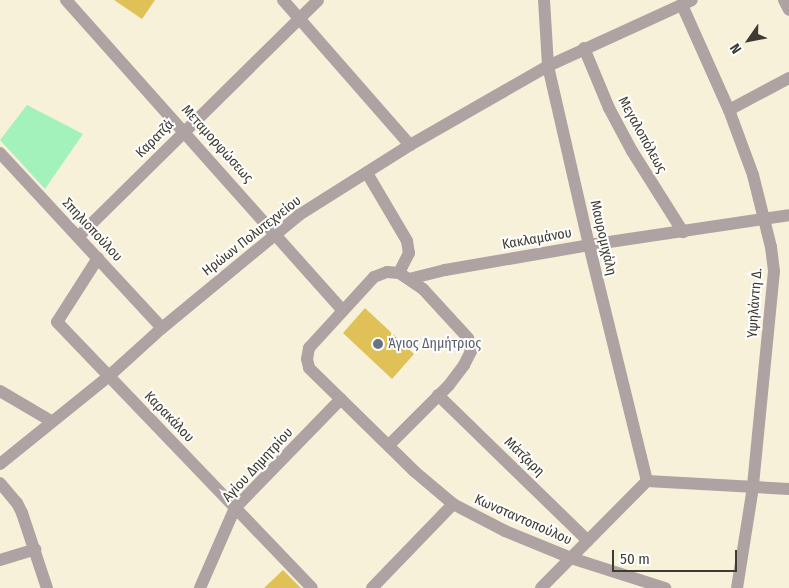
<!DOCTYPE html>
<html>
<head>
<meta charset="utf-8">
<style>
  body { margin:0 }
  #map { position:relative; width:789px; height:588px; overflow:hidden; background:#f8f1d9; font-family:"Fira Sans Condensed",sans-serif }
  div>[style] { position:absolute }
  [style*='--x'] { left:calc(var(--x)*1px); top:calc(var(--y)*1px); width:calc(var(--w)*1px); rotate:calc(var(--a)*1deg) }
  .green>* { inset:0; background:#a4f2bb }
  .building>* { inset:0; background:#dfc157 }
  .pedestrian>* { height:12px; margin:-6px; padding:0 6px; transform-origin:6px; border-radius:6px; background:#afa2a3 }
  .minor>* { height:12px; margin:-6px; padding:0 6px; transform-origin:6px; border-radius:6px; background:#afa2a3 }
  .dots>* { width:14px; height:14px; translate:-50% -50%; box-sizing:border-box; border:2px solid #fefefe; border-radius:50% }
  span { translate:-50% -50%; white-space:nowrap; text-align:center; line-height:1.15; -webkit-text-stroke:4px #fefefe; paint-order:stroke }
  .street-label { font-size:14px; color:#3e3b32 }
  .worship-label { font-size:14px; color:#5b616d }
  .left { translate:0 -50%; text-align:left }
  .north { position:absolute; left:724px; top:15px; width:50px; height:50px; -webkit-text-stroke:4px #fefefe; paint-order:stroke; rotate:237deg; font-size:14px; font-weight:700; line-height:20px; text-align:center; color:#3e3b32 }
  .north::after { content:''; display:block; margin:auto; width:18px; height:22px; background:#3e3b32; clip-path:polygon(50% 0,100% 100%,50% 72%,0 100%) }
  .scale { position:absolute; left:612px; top:550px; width:125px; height:22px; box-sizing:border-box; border:2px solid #3e3b32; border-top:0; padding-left:6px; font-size:15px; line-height:18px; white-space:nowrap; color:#3e3b32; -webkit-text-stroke:4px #fefefe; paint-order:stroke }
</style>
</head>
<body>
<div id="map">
  <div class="green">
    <i style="clip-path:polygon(27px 105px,83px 134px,45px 189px,0 140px)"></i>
  </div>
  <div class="building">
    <i style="clip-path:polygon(114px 0,155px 0,142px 19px)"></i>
    <i style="clip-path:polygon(365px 308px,414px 354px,392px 379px,343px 333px)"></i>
    <i style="clip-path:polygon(283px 570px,301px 588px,264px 588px)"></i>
  </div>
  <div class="pedestrian">
    <i style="--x:0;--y:483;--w:26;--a:50"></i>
    <i style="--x:17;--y:503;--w:11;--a:63"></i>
    <i style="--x:22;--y:513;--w:79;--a:71.6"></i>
    <i style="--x:0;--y:560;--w:37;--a:-17"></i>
  </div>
  <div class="minor">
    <i style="--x:66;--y:0;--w:416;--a:48.3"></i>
    <i style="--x:283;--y:0;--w:193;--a:48.8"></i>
    <i style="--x:544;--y:0;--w:66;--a:86.5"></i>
    <i style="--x:548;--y:66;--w:184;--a:77.1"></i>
    <i style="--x:589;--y:245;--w:243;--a:76.2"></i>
    <i style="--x:784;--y:0;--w:11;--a:63"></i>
    <i style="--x:682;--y:5;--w:115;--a:65.9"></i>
    <i style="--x:729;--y:110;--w:69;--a:69.7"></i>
    <i style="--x:753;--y:175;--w:74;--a:76"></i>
    <i style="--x:771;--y:247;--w:24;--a:83"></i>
    <i style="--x:774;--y:271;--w:217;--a:95.6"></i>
    <i style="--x:753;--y:487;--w:102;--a:99"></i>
    <i style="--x:584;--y:48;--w:65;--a:67.4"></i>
    <i style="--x:609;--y:108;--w:49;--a:61.9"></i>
    <i style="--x:632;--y:151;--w:96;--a:57.8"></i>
    <i style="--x:729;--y:110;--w:68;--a:-28.1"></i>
    <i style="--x:0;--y:153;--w:238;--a:47.2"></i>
    <i style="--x:367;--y:173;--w:79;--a:59.5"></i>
    <i style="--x:407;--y:241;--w:12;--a:81"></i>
    <i style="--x:409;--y:253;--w:22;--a:117"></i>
    <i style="--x:78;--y:237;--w:337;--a:-44.6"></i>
    <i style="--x:98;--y:258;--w:76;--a:122.6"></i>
    <i style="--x:57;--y:322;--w:368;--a:46.2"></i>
    <i style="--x:409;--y:279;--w:37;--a:-14"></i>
    <i style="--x:445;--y:270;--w:146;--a:-9.8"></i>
    <i style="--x:589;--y:245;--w:202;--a:-8.5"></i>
    <i style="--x:0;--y:391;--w:59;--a:30.5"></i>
    <i style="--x:438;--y:395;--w:209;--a:44.2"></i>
    <i style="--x:389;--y:445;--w:85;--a:-45"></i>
    <i style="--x:449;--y:385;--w:25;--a:-53"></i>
    <i style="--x:464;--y:365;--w:16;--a:-63"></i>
    <i style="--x:471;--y:351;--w:13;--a:-103"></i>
    <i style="--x:468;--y:338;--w:67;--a:-132.6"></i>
    <i style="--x:423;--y:289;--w:29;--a:-146"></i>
    <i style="--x:399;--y:273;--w:12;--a:-175"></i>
    <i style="--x:387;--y:272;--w:14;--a:159"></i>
    <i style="--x:374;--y:277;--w:96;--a:132.5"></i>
    <i style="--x:309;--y:348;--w:11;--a:100"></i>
    <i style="--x:307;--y:359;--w:9;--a:77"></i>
    <i style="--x:309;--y:368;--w:147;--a:44.4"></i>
    <i style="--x:414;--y:471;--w:51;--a:40.2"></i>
    <i style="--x:453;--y:504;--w:59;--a:27.4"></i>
    <i style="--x:505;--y:531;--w:71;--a:22.2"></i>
    <i style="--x:571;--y:558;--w:99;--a:17.7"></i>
    <i style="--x:0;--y:464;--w:140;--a:-38.9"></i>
    <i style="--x:109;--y:376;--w:72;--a:-42.2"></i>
    <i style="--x:162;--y:328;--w:178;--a:-39.5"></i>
    <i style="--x:299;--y:215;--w:131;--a:-32.2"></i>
    <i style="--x:410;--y:145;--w:159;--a:-29.8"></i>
    <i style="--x:548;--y:66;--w:158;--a:-24.6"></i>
    <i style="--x:647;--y:481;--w:142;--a:3.2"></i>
    <i style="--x:200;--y:588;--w:87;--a:-66.4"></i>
    <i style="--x:235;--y:508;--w:152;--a:-45.8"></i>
    <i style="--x:372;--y:588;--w:117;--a:-46"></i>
    <i style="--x:541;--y:588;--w:151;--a:-45.3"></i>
  </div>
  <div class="dots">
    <i style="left:378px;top:344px;background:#6b7280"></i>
  </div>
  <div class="street-label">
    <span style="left:642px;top:135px;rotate:61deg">Μεγαλοπόλεως</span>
    <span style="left:155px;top:139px;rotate:-45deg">Καρατζά</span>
    <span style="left:217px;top:144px;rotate:48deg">Μεταμορφώσεως</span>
    <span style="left:92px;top:230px;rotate:47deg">Σπηλιοπούλου</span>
    <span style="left:252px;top:236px;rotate:-38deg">Ηρώων Πολυτεχνείου</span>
    <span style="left:603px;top:238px;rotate:77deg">Μαυρομιχάλη</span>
    <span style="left:537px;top:239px;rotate:-10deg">Κακλαμάνου</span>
    <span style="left:755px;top:303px;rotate:-86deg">Υψηλάντη Δ.</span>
    <span style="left:169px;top:417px;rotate:46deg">Καρακάλου</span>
    <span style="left:524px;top:457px;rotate:44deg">Μάτζαρη</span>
    <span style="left:258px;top:465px;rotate:-47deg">Αγίου Δημητρίου</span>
    <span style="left:523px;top:520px;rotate:24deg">Κωνσταντοπούλου</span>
  </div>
  <div class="worship-label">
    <span class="left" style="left:388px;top:344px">Άγιος Δημήτριος</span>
  </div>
  <div class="north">N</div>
  <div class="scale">50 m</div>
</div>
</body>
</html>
